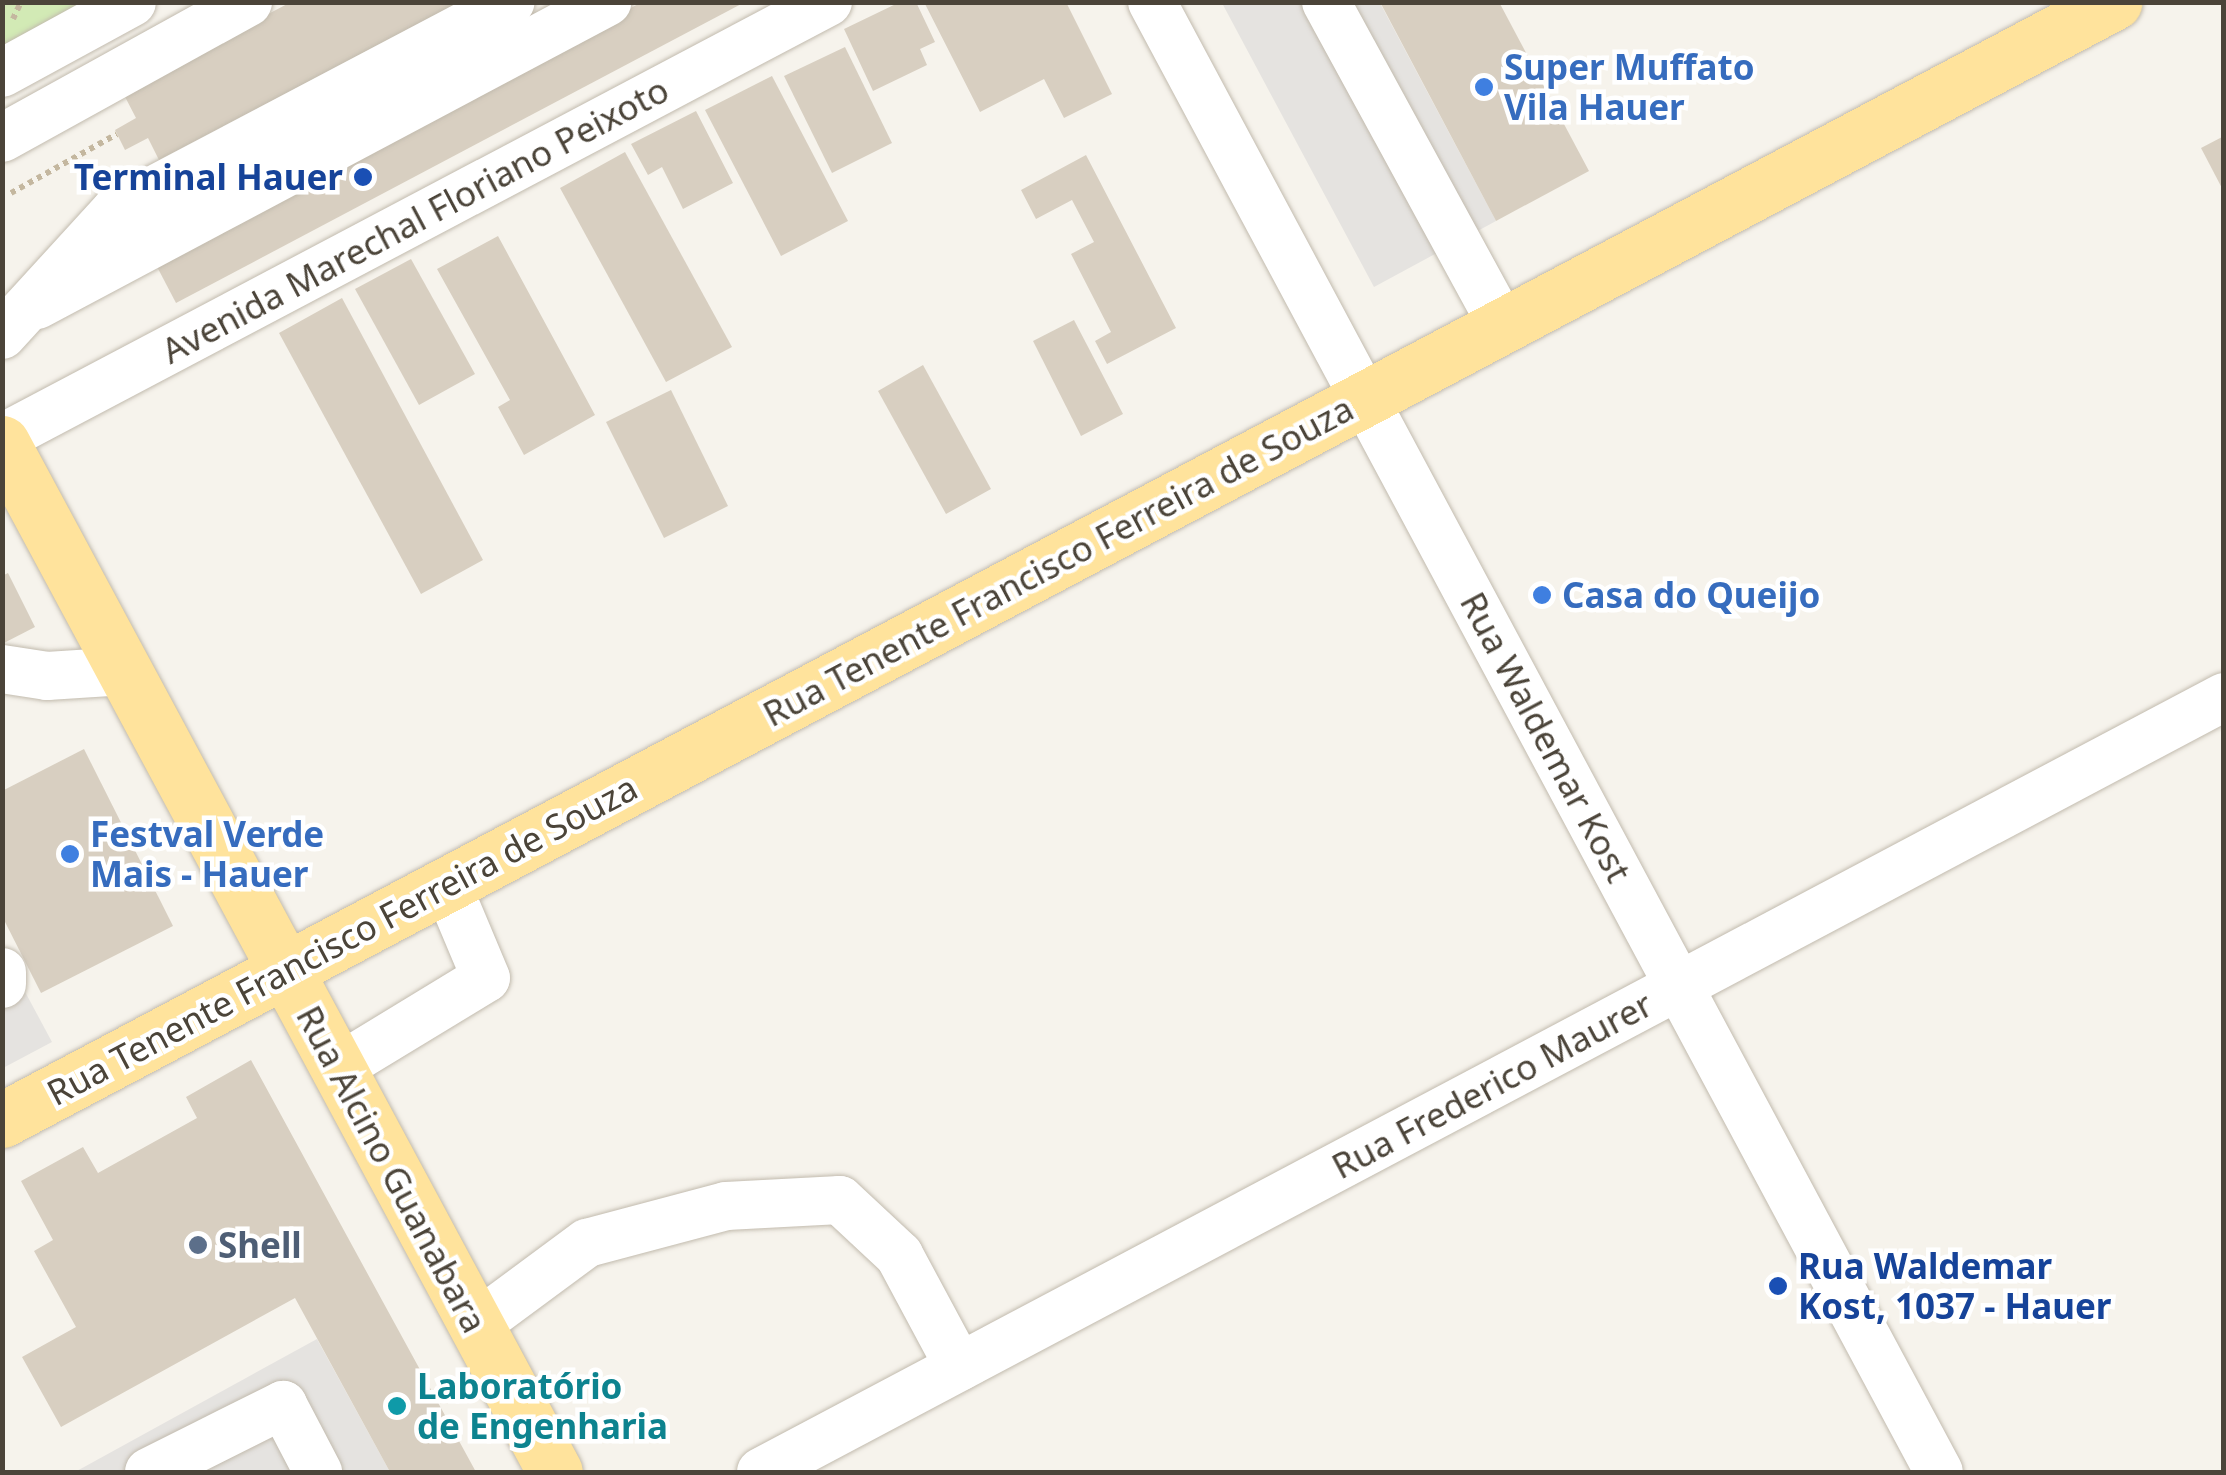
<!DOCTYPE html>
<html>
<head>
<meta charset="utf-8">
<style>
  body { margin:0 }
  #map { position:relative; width:2226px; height:1475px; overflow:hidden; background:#f6f3ec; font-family:"Noto Sans",sans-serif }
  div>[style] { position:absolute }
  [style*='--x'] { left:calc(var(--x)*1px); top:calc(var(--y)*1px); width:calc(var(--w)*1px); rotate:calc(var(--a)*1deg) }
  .green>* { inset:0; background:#d2eab5 }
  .parking>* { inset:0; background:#e5e3e0 }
  .building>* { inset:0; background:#d8cfc1 }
  .path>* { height:6px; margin-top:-3px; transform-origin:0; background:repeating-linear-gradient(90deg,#c4b79f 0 5px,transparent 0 10px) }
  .roads { filter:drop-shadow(0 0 2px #c2bbae) drop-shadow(0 0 2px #c2bbae) }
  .minor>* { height:48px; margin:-24px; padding:0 24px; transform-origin:24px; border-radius:24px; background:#fff }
  .major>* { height:55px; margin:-27.5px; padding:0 27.5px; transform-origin:27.5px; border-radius:27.5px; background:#ffe39c }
  .dots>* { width:28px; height:28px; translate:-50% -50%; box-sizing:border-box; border:5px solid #fff; border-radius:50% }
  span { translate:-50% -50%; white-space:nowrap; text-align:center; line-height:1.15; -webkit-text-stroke:9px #fff; paint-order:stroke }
  .shop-label { font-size:35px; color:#366cbe; font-weight:700 }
  .left { translate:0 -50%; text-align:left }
  .transit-label { font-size:35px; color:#164399; font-weight:700 }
  .right { translate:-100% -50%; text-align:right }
  .street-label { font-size:35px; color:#4b4439 }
  .service-label { font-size:35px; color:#4e5e75; font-weight:700 }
  .culture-label { font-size:35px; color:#0d838f; font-weight:700 }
  .frame { position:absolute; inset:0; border:5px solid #4b4439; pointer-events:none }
</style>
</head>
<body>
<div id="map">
  <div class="green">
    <i style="clip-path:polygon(3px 3px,106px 3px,3px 58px)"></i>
  </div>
  <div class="parking">
    <i style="clip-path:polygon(1222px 3px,1380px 3px,1496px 221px,1374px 287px)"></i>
    <i style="clip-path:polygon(2px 949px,52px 1042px,3px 1068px,2px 1068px)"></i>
    <i style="clip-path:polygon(317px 1339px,390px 1472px,75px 1472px)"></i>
  </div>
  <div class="building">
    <i style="clip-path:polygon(291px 2px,460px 2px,159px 160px,148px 138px,125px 150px,115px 130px,136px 118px,122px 91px)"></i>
    <i style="clip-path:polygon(642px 2px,745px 2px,176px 303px,154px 261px)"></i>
    <i style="clip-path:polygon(900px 2px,916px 2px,935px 42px,920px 49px,927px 65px,873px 91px,844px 29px)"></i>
    <i style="clip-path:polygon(924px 2px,1066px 2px,1112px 94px,1064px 118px,1044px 79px,980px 112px)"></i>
    <i style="clip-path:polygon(1380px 2px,1499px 2px,1589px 171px,1496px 221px)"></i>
    <i style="clip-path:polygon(845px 47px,892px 143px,832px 173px,784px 76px)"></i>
    <i style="clip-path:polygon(772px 76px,848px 221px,781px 256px,705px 110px)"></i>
    <i style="clip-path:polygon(696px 111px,733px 183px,683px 209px,662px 167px,648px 175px,631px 144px)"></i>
    <i style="clip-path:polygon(2224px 136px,2224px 192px,2201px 148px)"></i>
    <i style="clip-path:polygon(625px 152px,732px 347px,666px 382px,560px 188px)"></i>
    <i style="clip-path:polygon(1086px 155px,1176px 328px,1107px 364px,1095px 341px,1111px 332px,1071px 254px,1094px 242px,1072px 200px,1036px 219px,1021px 190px)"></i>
    <i style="clip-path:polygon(498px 236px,595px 415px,524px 455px,498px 407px,510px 400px,437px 269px)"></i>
    <i style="clip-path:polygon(411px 259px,475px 374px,419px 405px,355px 289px)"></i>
    <i style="clip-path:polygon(342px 298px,483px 560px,421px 594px,279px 333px)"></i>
    <i style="clip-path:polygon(1074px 320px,1123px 414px,1081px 436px,1033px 341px)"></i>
    <i style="clip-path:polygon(923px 365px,991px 489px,946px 514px,878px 391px)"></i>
    <i style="clip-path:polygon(671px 390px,728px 506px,664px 538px,606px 422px)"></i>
    <i style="clip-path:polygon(8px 573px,35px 627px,2px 644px,2px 576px)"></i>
    <i style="clip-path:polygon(84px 749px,173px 926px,41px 993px,2px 916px,2px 791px)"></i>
    <i style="clip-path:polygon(251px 1060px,383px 1302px,476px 1472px,390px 1472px,295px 1298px,61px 1427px,22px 1357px,76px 1327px,34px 1251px,53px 1240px,21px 1181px,83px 1147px,98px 1173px,197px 1118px,186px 1097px)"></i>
  </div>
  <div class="path">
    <i style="--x:13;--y:19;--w:19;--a:-65"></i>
    <i style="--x:11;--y:193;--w:121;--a:-29.1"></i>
  </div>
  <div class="roads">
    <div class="minor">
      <i style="--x:1152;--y:2;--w:1667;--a:61.84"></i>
      <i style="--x:1326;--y:2;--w:369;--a:61.4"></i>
      <i style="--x:2;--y:73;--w:148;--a:-28.6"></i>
      <i style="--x:2;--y:138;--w:281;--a:-28.9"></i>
      <i style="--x:37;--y:305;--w:646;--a:-27.99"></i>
      <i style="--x:2;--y:335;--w:169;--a:-47.6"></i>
      <i style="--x:116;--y:210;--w:446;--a:-27.8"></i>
      <i style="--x:2;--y:438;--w:934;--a:-27.83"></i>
      <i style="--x:2;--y:669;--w:46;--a:8.8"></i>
      <i style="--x:47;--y:676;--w:78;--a:-3.7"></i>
      <i style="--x:2;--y:972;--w:12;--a:90"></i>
      <i style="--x:338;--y:1068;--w:173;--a:-31.3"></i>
      <i style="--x:486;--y:978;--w:101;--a:-112.8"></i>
      <i style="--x:476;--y:1325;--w:138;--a:-36.5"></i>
      <i style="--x:587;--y:1243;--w:144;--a:-14.9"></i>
      <i style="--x:726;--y:1206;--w:114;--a:-3"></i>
      <i style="--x:840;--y:1200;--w:81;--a:43"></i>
      <i style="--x:899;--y:1255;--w:127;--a:61.8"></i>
      <i style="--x:149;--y:1472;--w:150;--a:-26.6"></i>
      <i style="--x:283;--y:1405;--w:76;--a:62.4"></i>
      <i style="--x:761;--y:1472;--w:1656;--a:-27.91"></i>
    </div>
    <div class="major">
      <i style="--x:2;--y:443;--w:1168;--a:61.75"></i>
      <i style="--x:2;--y:1120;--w:2390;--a:-27.89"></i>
    </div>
  </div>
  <div class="dots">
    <i style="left:1484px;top:87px;background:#3f7fe0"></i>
    <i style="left:363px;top:177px;background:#1a4fb4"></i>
    <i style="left:1542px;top:595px;background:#3f7fe0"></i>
    <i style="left:70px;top:854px;background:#3f7fe0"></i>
    <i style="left:198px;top:1245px;background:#5c6f8a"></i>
    <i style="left:1778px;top:1286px;background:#1a4fb4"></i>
    <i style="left:397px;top:1406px;background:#0f9aa8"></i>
  </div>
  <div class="shop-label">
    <span class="left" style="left:1504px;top:87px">Super Muffato<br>Vila Hauer</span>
    <span class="left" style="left:1562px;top:595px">Casa do Queijo</span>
    <span class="left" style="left:90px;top:854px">Festval Verde<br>Mais - Hauer</span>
  </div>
  <div class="transit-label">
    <span class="right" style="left:343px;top:177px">Terminal Hauer</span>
    <span class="left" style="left:1798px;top:1286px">Rua Waldemar<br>Kost, 1037 - Hauer</span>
  </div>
  <div class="street-label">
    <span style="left:415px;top:220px;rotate:-28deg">Avenida Marechal Floriano Peixoto</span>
    <span style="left:1058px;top:561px;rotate:-28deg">Rua Tenente Francisco Ferreira de Souza</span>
    <span style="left:1546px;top:737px;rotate:62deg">Rua Waldemar Kost</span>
    <span style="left:342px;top:940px;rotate:-28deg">Rua Tenente Francisco Ferreira de Souza</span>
    <span style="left:1492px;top:1085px;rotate:-28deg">Rua Frederico Maurer</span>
    <span style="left:392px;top:1169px;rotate:62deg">Rua Alcino Guanabara</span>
  </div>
  <div class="service-label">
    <span class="left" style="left:218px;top:1245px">Shell</span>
  </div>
  <div class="culture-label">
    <span class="left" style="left:417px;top:1406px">Laboratório<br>de Engenharia</span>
  </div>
  <div class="frame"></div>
</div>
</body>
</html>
